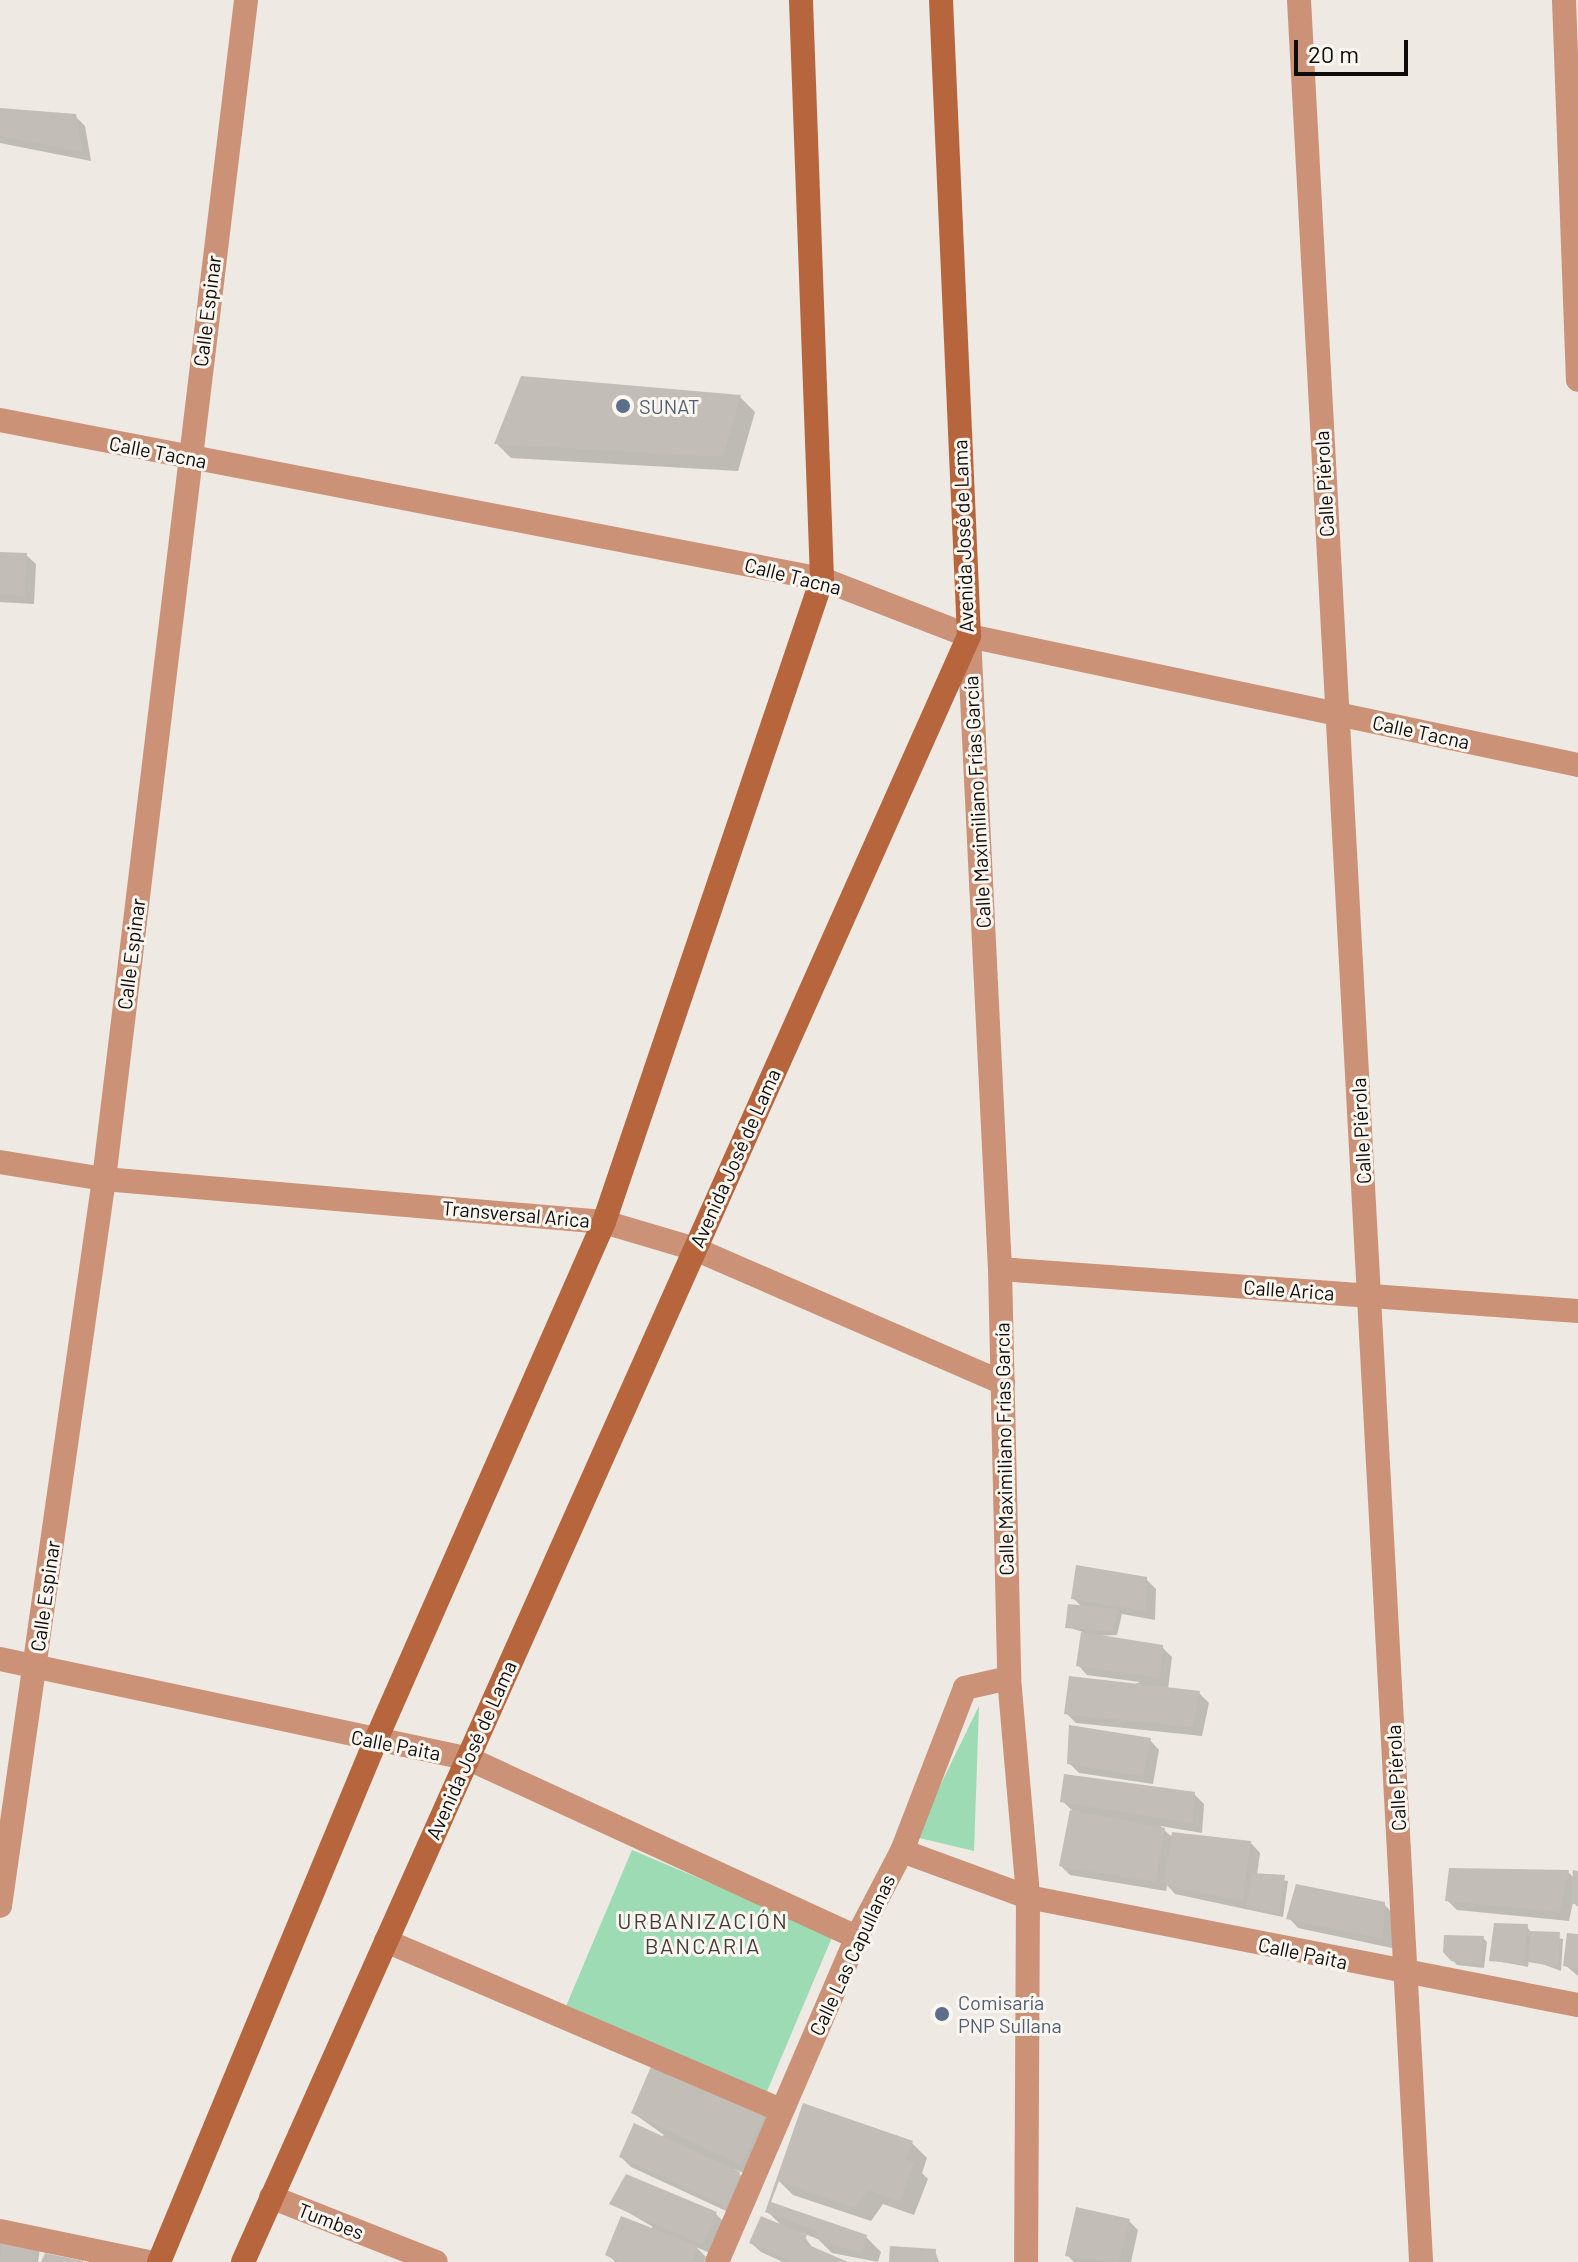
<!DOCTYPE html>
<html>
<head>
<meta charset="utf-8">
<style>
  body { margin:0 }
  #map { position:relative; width:1578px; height:2262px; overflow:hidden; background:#eee9e2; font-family:Barlow,sans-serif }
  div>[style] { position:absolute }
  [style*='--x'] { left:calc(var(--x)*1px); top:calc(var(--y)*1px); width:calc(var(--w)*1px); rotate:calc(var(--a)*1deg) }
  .green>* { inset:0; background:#9cdbb3 }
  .shadow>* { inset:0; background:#0003 }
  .building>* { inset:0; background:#c2bdb7 }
  .minor>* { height:24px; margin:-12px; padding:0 12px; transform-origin:12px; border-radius:12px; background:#cb9277 }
  .secondary>* { height:24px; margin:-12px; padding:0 12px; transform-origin:12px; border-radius:12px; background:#b7653c }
  .dots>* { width:22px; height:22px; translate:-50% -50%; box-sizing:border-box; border:4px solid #fbf6f0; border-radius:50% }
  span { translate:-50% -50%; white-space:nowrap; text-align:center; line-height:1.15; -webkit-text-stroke:6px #fbf6f0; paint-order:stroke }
  .street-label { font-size:20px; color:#0e0c0a }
  .service-label { font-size:20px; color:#4e5e75 }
  .left { translate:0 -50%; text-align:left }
  .neighbourhood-label { font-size:22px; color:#423e39; letter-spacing:2px }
  .scale { position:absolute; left:1294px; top:40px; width:114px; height:36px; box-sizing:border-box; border:4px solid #0e0c0a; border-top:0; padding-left:10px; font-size:24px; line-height:28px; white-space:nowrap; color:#0e0c0a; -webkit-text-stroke:6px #fbf6f0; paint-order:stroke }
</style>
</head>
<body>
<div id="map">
  <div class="green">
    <i style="clip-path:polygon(979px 1706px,974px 1851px,915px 1837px)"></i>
    <i style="clip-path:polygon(632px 1850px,833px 1935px,765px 2096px,564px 2011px)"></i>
  </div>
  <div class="shadow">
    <i style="clip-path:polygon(0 110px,75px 116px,85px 126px,91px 161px,0 143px)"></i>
    <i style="clip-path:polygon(740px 397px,755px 412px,738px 471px,511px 458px,497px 444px)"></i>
    <i style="clip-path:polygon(0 554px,26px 555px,36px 564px,34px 604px,0 602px)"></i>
    <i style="clip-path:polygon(1146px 1579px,1156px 1589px,1155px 1620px,1122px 1614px,1117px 1635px,1093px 1636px,1162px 1647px,1172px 1657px,1168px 1689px,1199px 1693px,1209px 1703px,1202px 1736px,1076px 1723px,1066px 1713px,1140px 1682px,1087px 1675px,1078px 1665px,1083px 1632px,1067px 1627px,1082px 1607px,1073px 1598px)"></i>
    <i style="clip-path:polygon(1150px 1740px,1159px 1750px,1153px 1784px,1079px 1773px,1069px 1763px)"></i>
    <i style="clip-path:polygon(1194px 1794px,1204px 1804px,1202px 1833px,1160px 1826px,1173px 1838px,1251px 1843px,1260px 1853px,1257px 1875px,1288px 1881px,1283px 1917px,1175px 1894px,1167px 1885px,1166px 1891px,1070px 1875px,1061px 1866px,1072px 1810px,1062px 1801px)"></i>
    <i style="clip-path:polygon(1568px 1872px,1575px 1879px,1578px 1873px,1578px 1907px,1573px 1902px,1569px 1921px,1457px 1910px,1447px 1900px)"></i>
    <i style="clip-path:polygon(1384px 1904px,1393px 1914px,1392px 1948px,1298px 1928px,1289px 1918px)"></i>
    <i style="clip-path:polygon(1527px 1926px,1531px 1933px,1563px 1939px,1561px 1971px,1529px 1959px,1528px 1967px,1491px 1960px)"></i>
    <i style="clip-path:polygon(1578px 1936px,1578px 1976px,1565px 1965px)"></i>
    <i style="clip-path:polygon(1483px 1938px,1487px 1942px,1484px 1968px,1457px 1965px,1445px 1952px)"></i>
    <i style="clip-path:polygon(767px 2112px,782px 2127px,756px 2178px,734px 2169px,749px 2183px,737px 2216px,631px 2167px,621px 2157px,664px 2135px,633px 2113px)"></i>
    <i style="clip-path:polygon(912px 2143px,927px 2158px,922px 2173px,928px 2179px,914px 2215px,883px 2204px,871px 2221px,793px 2195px,778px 2180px)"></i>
    <i style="clip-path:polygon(627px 2176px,716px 2214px,726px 2224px,712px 2254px,696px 2247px,706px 2257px,704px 2262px,615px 2262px,608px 2254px,653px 2227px,612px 2203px)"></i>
    <i style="clip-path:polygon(767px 2211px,866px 2237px,881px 2252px,878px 2262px,832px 2253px,818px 2239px,802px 2233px,814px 2250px,843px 2262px,783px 2262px,761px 2252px,751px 2243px,783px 2227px)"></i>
    <i style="clip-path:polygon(1129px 2221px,1138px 2230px,1131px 2262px,1074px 2262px,1067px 2255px)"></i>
    <i style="clip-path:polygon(0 2238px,40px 2248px,38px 2262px,0 2262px)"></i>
    <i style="clip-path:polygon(935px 2251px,939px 2262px,891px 2262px)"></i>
  </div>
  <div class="building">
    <i style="clip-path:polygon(0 108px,76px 114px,83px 152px,0 136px)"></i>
    <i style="clip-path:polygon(521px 376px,741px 395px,723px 457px,494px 444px)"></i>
    <i style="clip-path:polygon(0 552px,27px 553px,25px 596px,0 594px)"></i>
    <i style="clip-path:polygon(1076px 1565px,1147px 1577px,1146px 1611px,1071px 1599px)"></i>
    <i style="clip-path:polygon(1068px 1604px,1118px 1609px,1113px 1631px,1065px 1628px)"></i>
    <i style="clip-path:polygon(1081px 1632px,1163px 1645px,1160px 1678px,1076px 1666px)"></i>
    <i style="clip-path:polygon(1069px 1676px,1200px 1691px,1193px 1727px,1064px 1714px)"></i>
    <i style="clip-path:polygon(1069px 1725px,1151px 1738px,1143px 1776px,1067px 1764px)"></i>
    <i style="clip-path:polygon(1064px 1774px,1195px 1792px,1193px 1824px,1060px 1802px)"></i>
    <i style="clip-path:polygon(1070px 1810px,1165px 1828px,1156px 1882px,1059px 1866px)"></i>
    <i style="clip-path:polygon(1172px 1832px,1251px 1841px,1243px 1901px,1163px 1885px)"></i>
    <i style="clip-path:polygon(1449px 1868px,1569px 1870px,1560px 1912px,1445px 1901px)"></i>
    <i style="clip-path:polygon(1573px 1870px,1578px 1871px,1578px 1904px,1571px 1904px)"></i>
    <i style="clip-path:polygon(1252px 1873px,1285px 1875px,1279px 1914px,1246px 1906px)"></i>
    <i style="clip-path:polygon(1296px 1884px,1385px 1902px,1383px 1939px,1286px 1919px)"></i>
    <i style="clip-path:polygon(1494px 1923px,1528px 1924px,1524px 1964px,1489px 1961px)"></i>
    <i style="clip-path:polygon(1530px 1931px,1560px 1932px,1558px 1967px,1528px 1962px)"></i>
    <i style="clip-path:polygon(1567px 1933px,1578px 1934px,1578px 1969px,1563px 1966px)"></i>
    <i style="clip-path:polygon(1444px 1935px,1484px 1936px,1481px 1964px,1451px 1961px,1443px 1952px)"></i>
    <i style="clip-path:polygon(653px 2062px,768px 2110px,741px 2165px,631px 2113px)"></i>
    <i style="clip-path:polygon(803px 2103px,913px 2141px,906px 2160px,914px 2162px,900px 2202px,868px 2190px,855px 2208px,779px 2181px,771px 2202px,867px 2235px,861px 2254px,815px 2238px,817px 2231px,765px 2212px)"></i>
    <i style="clip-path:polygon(634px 2123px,740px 2172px,727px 2207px,619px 2157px)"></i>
    <i style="clip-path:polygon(626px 2174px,717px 2212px,702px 2245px,609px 2204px)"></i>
    <i style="clip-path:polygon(1076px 2207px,1130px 2219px,1119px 2262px,1065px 2256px)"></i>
    <i style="clip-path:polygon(621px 2216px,698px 2246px,691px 2262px,619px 2262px,605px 2255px)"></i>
    <i style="clip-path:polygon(761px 2216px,807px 2235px,804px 2243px,848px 2262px,793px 2262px,749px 2243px)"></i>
    <i style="clip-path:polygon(2px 2234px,37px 2242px,33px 2262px,0 2262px)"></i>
    <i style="clip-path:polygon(890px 2246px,936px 2249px,935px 2262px,889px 2262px)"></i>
    <i style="clip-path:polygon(45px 2253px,83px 2261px,83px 2262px,41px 2262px)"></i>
  </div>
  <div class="minor">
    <i style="--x:1299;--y:0;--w:2265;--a:86.91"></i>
    <i style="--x:1564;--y:0;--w:380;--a:87.9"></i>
    <i style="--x:0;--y:420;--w:837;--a:10.95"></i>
    <i style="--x:822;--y:579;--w:158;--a:21.2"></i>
    <i style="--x:969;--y:636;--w:623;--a:11.96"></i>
    <i style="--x:969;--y:636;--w:634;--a:87.2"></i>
    <i style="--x:1000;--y:1269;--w:409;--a:88.7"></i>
    <i style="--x:1009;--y:1678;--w:220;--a:85"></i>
    <i style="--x:1028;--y:1897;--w:365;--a:90.3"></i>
    <i style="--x:0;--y:1162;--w:105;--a:9.3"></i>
    <i style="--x:104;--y:1179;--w:502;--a:4.92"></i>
    <i style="--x:604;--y:1222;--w:95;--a:16.5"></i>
    <i style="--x:695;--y:1249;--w:336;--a:23.5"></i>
    <i style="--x:1000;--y:1269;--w:580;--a:4.16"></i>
    <i style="--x:0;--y:1659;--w:477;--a:12"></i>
    <i style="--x:467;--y:1758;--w:429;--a:24.7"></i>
    <i style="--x:902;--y:1851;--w:134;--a:20.1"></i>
    <i style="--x:1028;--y:1897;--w:561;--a:11.11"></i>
    <i style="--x:0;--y:1906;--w:734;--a:-81.86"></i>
    <i style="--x:104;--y:1179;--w:1188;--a:-83.13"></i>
    <i style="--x:386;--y:1941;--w:430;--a:23.2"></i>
    <i style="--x:271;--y:2197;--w:177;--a:21.5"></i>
    <i style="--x:0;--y:2231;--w:152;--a:11.8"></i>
    <i style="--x:717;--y:2262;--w:354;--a:-66.7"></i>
    <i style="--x:857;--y:1937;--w:97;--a:-62.4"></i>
    <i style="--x:902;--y:1851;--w:175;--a:-68.9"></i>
    <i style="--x:965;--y:1688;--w:45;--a:-12.8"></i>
  </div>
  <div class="secondary">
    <i style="--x:159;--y:2262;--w:563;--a:-67.44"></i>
    <i style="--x:375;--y:1742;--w:568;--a:-66.23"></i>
    <i style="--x:604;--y:1222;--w:679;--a:-71.27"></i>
    <i style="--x:822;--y:579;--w:579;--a:-92.08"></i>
    <i style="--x:243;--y:2262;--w:1781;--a:-65.94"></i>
    <i style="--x:969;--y:636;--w:637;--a:-92.52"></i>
  </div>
  <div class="dots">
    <i style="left:623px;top:406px;background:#5c6f8a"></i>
    <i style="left:942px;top:2014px;background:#5c6f8a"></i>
  </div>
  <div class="street-label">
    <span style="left:207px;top:311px;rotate:-83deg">Calle Espinar</span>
    <span style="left:158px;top:452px;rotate:11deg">Calle Tacna</span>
    <span style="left:1324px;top:484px;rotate:-93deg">Calle Piérola</span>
    <span style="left:963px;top:536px;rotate:-92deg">Avenida José de Lama</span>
    <span style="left:793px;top:576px;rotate:14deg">Calle Tacna</span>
    <span style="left:1421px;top:732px;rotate:12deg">Calle Tacna</span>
    <span style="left:977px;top:802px;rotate:-93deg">Calle Maximiliano Frías García</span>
    <span style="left:131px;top:954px;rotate:-83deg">Calle Espinar</span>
    <span style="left:1361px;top:1131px;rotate:-93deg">Calle Piérola</span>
    <span style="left:735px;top:1158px;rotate:-66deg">Avenida José de Lama</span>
    <span style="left:516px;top:1214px;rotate:5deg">Transversal Arica</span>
    <span style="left:1289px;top:1290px;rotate:4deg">Calle Arica</span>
    <span style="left:1004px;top:1449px;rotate:-91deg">Calle Maximiliano Frías García</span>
    <span style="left:45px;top:1596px;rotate:-82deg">Calle Espinar</span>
    <span style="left:396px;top:1745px;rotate:11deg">Calle Paita</span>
    <span style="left:471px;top:1750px;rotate:-66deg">Avenida José de Lama</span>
    <span style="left:1396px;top:1778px;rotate:-93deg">Calle Piérola</span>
    <span style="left:1303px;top:1953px;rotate:12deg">Calle Paita</span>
    <span style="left:852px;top:1955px;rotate:-65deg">Calle Las Capullanas</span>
    <span style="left:331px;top:2221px;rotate:21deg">Tumbes</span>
  </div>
  <div class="service-label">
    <span class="left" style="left:639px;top:406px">SUNAT</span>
    <span class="left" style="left:958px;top:2014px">Comisaría<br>PNP Sullana</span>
  </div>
  <div class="neighbourhood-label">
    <span style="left:703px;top:1933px">URBANIZACIÓN<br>BANCARIA</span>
  </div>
  <div class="scale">20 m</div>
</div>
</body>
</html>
